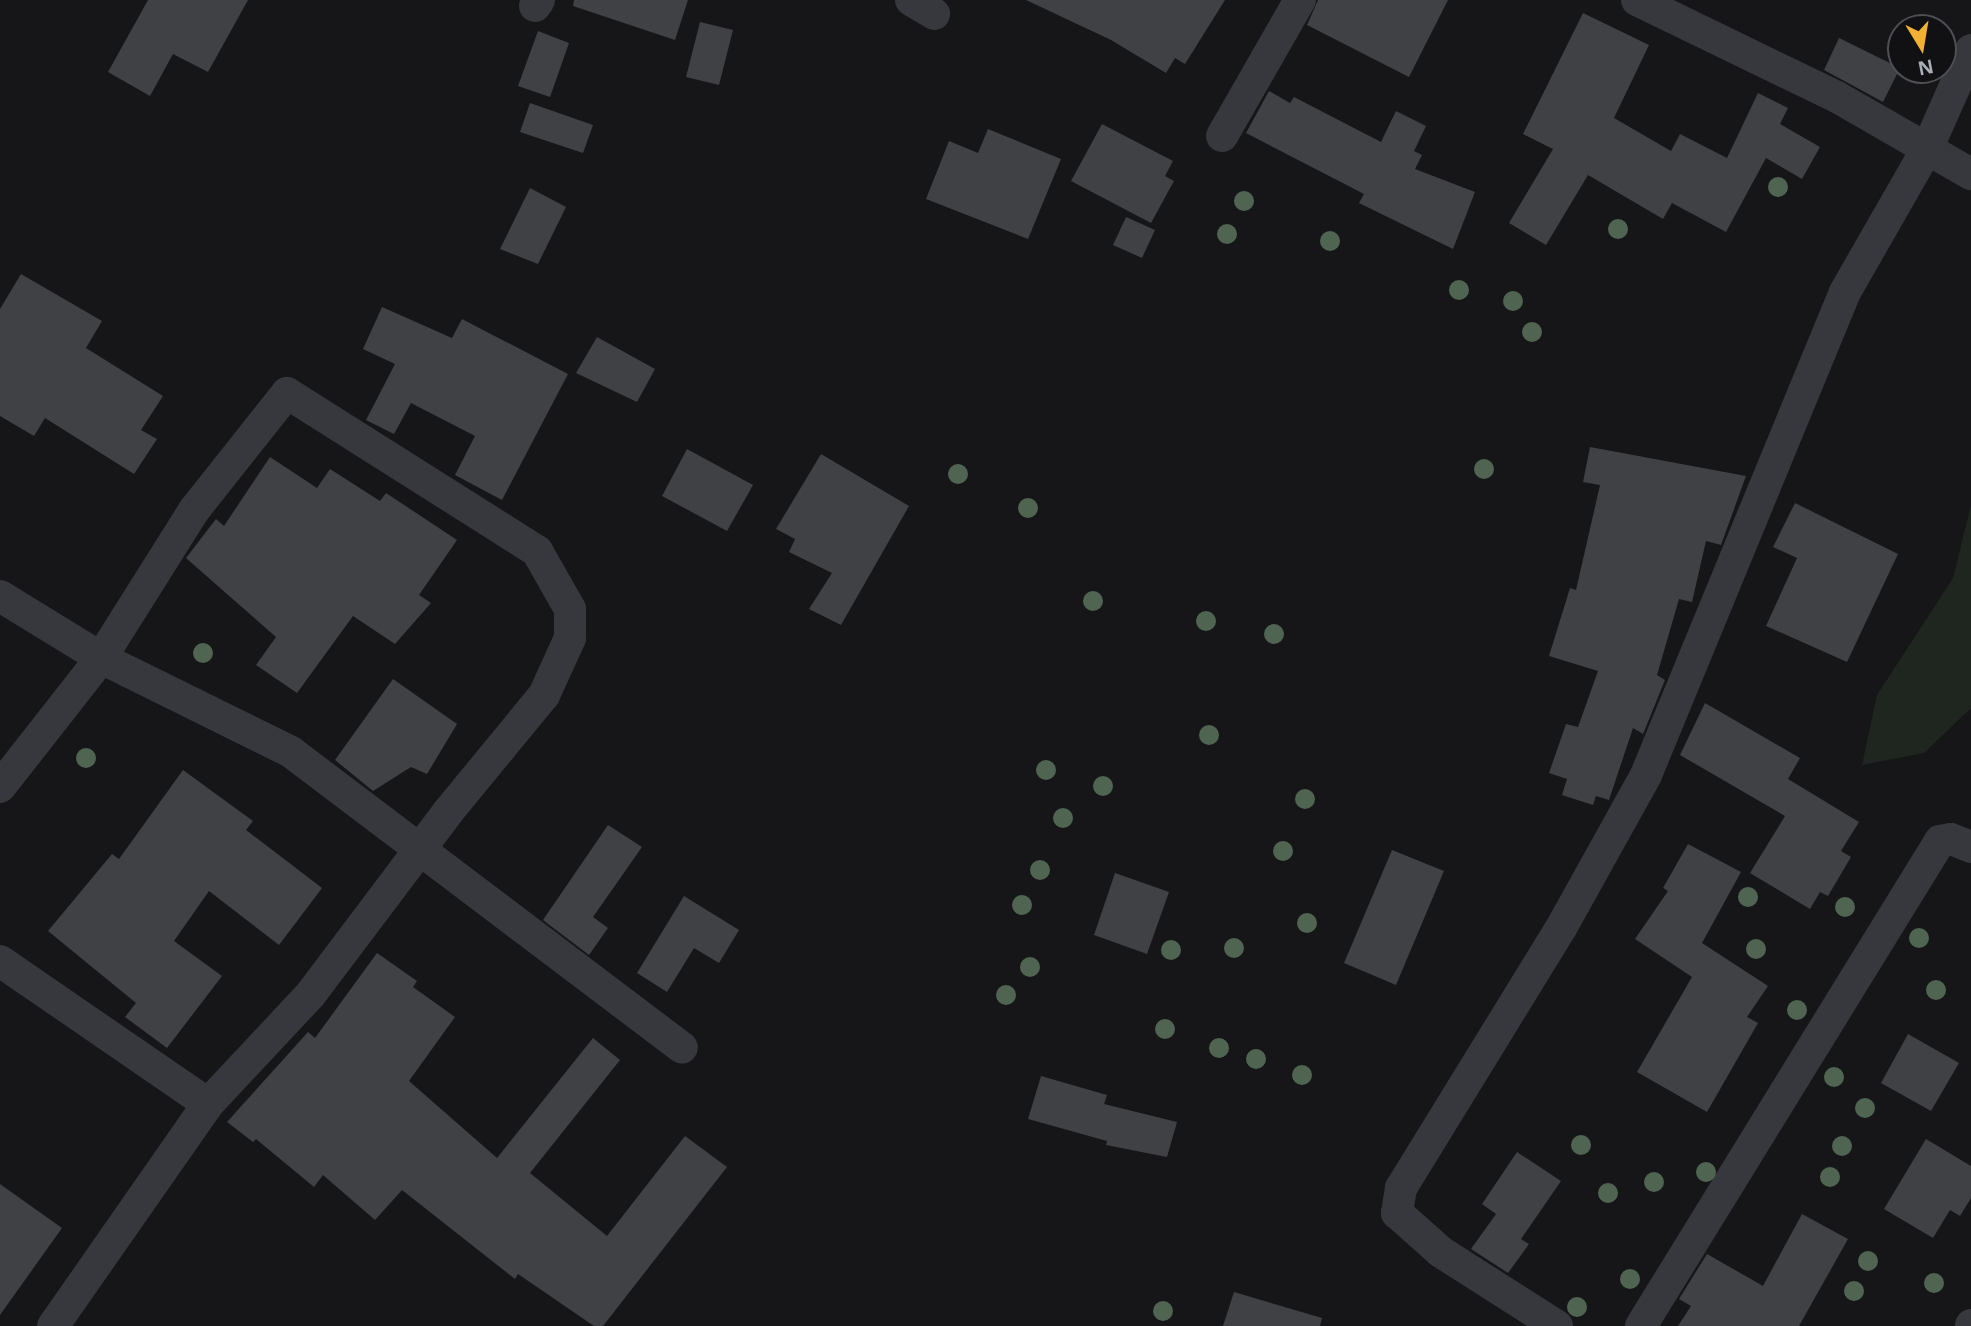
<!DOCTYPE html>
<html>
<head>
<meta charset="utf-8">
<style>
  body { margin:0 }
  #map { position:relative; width:1971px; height:1326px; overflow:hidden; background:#161618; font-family:"Noto Sans",sans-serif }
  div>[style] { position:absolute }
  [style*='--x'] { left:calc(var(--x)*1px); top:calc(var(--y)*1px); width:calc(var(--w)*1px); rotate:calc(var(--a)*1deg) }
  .green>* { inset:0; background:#1e261f }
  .building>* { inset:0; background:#404145 }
  .minor>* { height:32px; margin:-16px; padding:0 16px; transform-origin:16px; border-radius:16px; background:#37383d }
  .trees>* { width:20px; height:20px; margin:-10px; border-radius:50%; background:#506452 }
  span { translate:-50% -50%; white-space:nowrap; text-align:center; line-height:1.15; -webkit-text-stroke:5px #111113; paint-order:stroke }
  .north { position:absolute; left:1887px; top:14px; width:70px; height:70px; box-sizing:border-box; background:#111113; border:2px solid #4d4f55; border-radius:50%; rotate:169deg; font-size:19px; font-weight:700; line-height:28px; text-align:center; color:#a8adb8 }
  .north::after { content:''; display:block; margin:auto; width:24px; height:32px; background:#f2b134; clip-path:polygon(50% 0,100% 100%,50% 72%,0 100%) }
</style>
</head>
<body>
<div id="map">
  <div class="green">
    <i style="clip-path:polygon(1971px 505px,1971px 708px,1924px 753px,1862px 765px,1877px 695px,1953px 578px)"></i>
  </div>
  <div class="building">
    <i style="clip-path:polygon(148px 0,248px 0,208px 72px,173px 54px,150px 96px,108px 72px)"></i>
    <i style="clip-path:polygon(574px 0,688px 0,675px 40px,573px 6px)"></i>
    <i style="clip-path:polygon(1026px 0,1225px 0,1185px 64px,1175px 58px,1166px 73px,1111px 40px)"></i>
    <i style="clip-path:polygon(1318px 0,1448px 0,1409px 77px,1307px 25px)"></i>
    <i style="clip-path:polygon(1583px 13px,1649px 45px,1614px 118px,1671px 151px,1680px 134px,1727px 158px,1758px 93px,1788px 108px,1780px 124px,1820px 147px,1802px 179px,1766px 158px,1726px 232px,1672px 203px,1663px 219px,1588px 175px,1546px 245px,1509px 223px,1553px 149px,1523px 134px)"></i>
    <i style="clip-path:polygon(700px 22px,733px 30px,719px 85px,686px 77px)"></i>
    <i style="clip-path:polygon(538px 31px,569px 43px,550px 97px,518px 86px)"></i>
    <i style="clip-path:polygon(1839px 38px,1900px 68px,1883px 102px,1824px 70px)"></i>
    <i style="clip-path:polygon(1269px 91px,1290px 103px,1294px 97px,1381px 142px,1396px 111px,1426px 126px,1414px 151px,1422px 155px,1415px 169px,1475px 192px,1453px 249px,1359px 203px,1364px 194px,1246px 133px)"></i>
    <i style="clip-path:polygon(530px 103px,593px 125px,583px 153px,520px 132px)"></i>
    <i style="clip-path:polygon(1102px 124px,1173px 161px,1165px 176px,1174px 181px,1151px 223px,1071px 181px)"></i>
    <i style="clip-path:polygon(988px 129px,1061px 159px,1028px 239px,926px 199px,949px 141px,978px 153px)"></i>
    <i style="clip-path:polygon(530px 188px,566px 207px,538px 264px,500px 249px)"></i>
    <i style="clip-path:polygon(1126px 217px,1155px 230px,1142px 258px,1113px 245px)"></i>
    <i style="clip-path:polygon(21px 274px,102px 321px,86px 348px,163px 396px,141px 430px,157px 439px,134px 474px,45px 418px,34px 436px,0 416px,0 309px)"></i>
    <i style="clip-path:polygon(382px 307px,452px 338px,462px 319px,568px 374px,502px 500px,455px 475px,475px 436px,411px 403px,394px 434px,366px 420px,395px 364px,363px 349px)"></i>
    <i style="clip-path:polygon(597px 337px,655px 369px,637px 402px,576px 373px)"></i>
    <i style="clip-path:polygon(1590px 447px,1746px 476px,1721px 545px,1706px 541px,1692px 602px,1679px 599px,1657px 675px,1665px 680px,1643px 734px,1633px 728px,1609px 800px,1596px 796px,1593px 805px,1562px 795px,1567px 779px,1549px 773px,1566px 724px,1578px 727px,1598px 671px,1549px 656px,1570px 588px,1576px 590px,1600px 485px,1583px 482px)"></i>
    <i style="clip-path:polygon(687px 449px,753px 485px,727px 531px,662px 496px)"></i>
    <i style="clip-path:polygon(821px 454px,909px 506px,841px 625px,809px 609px,832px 573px,789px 552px,795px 539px,776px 529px)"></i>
    <i style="clip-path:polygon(270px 457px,317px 488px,330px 469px,380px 501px,386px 493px,457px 540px,419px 595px,431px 603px,395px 644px,353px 616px,297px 693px,256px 665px,276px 637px,186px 558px,216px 519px,224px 526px)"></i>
    <i style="clip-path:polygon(1795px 503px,1898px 554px,1847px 662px,1766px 626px,1797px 558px,1773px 547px)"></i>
    <i style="clip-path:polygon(393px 679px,457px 724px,427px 774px,411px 767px,373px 791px,335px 760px)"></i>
    <i style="clip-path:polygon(1705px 703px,1800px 758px,1788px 779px,1859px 822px,1841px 851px,1851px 857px,1828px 896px,1820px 892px,1810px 909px,1750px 873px,1785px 816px,1680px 755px)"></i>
    <i style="clip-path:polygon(183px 770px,253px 821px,246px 830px,322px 888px,279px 945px,209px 891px,174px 941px,222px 976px,167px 1048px,125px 1017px,136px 1003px,48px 931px,112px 854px,119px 859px)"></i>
    <i style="clip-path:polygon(608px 825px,642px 847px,593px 917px,608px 928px,589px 955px,543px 920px)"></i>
    <i style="clip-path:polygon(1688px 844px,1741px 872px,1702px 943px,1768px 986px,1747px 1017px,1758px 1023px,1707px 1112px,1637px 1072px,1692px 977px,1635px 939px,1668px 891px,1663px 888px)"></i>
    <i style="clip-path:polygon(1392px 850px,1444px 871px,1396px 985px,1344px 963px)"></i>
    <i style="clip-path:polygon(1115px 873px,1169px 892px,1147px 954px,1094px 935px)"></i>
    <i style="clip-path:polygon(684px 896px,739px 930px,719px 963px,694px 948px,667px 992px,637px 973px)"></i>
    <i style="clip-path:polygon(377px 953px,417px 981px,413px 987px,455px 1017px,409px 1081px,497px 1158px,593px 1038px,620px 1060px,530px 1173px,607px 1236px,685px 1136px,727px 1167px,603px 1326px,594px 1326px,518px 1274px,515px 1279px,402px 1190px,375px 1220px,323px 1175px,314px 1187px,256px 1139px,253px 1142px,227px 1122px,308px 1032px,315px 1038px)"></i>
    <i style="clip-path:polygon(1908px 1034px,1959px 1063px,1931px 1111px,1881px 1083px)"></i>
    <i style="clip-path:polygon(1041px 1076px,1107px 1095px,1104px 1104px,1177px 1122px,1167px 1157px,1106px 1145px,1107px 1141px,1028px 1119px)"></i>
    <i style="clip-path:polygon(1926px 1139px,1971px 1166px,1971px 1198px,1960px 1216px,1950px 1210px,1933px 1238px,1884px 1209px)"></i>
    <i style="clip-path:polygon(1517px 1152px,1561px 1181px,1521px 1239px,1529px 1244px,1508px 1273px,1471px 1249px,1496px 1214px,1482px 1204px)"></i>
    <i style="clip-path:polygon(0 1184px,62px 1228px,0 1315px)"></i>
    <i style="clip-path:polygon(1802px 1214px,1848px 1239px,1799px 1326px,1678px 1326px,1691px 1306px,1679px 1299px,1707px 1254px,1763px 1286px)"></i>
    <i style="clip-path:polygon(1234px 1292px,1322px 1318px,1320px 1326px,1223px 1326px)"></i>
  </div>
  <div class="minor">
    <i style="--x:911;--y:0;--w:27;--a:31"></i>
    <i style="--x:1637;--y:0;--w:222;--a:25.9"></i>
    <i style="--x:1837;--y:97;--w:155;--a:29.9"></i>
    <i style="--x:535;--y:6;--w:7;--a:-56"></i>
    <i style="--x:1222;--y:136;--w:157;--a:-60.2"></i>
    <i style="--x:0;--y:596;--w:119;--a:31.5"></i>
    <i style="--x:101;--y:658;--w:212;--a:26.3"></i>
    <i style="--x:291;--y:752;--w:490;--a:37.1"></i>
    <i style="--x:0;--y:787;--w:164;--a:-51.9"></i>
    <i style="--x:101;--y:658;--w:176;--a:-57.8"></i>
    <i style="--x:195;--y:509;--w:148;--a:-51.6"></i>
    <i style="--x:287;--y:393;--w:296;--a:32.3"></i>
    <i style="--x:537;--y:551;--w:67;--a:60.4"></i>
    <i style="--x:570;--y:609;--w:29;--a:90"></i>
    <i style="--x:570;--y:638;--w:63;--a:114.5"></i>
    <i style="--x:544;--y:695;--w:151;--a:129.4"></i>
    <i style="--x:448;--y:812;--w:229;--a:127"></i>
    <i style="--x:310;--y:995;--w:149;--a:133.1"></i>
    <i style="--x:208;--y:1104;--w:271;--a:124.9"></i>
    <i style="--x:0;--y:961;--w:252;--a:34.5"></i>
    <i style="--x:1557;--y:1326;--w:138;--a:-147.5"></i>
    <i style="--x:1441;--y:1252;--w:59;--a:-138.4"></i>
    <i style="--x:1397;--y:1213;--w:25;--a:-81"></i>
    <i style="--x:1401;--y:1188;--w:305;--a:-58.4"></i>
    <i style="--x:1561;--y:928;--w:175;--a:-60.9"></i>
    <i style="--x:1646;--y:775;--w:522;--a:-67.61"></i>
    <i style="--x:1845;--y:292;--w:167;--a:-60.2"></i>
    <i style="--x:1928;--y:147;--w:106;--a:-66.1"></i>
    <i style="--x:1641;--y:1326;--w:570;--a:-58.35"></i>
    <i style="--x:1940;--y:841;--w:11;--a:-10"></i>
    <i style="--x:1951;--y:839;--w:22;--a:22"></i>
    <i style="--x:1971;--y:1326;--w:1;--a:-90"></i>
  </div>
  <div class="trees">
    <i style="left:1778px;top:187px"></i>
    <i style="left:1244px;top:201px"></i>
    <i style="left:1618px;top:229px"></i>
    <i style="left:1227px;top:234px"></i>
    <i style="left:1330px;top:241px"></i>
    <i style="left:1459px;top:290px"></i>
    <i style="left:1513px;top:301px"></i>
    <i style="left:1532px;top:332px"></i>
    <i style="left:1484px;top:469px"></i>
    <i style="left:958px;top:474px"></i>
    <i style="left:1028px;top:508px"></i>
    <i style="left:1093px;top:601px"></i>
    <i style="left:1206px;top:621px"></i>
    <i style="left:1274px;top:634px"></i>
    <i style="left:203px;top:653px"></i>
    <i style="left:1209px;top:735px"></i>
    <i style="left:86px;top:758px"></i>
    <i style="left:1046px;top:770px"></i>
    <i style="left:1103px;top:786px"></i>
    <i style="left:1305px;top:799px"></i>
    <i style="left:1063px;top:818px"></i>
    <i style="left:1283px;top:851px"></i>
    <i style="left:1040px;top:870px"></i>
    <i style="left:1748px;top:897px"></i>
    <i style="left:1022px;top:905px"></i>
    <i style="left:1845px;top:907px"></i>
    <i style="left:1307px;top:923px"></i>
    <i style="left:1919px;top:938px"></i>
    <i style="left:1234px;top:948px"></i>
    <i style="left:1756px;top:949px"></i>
    <i style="left:1171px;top:950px"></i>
    <i style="left:1030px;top:967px"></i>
    <i style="left:1936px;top:990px"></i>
    <i style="left:1006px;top:995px"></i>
    <i style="left:1797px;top:1010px"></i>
    <i style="left:1165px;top:1029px"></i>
    <i style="left:1219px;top:1048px"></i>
    <i style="left:1256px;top:1059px"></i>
    <i style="left:1302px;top:1075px"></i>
    <i style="left:1834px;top:1077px"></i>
    <i style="left:1865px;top:1108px"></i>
    <i style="left:1581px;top:1145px"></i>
    <i style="left:1842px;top:1146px"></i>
    <i style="left:1706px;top:1172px"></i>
    <i style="left:1830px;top:1177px"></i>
    <i style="left:1654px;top:1182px"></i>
    <i style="left:1608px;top:1193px"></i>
    <i style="left:1868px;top:1261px"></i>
    <i style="left:1630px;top:1279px"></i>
    <i style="left:1934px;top:1283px"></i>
    <i style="left:1854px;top:1291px"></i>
    <i style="left:1577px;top:1307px"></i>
    <i style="left:1163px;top:1311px"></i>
  </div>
  <div class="north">N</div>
</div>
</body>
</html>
